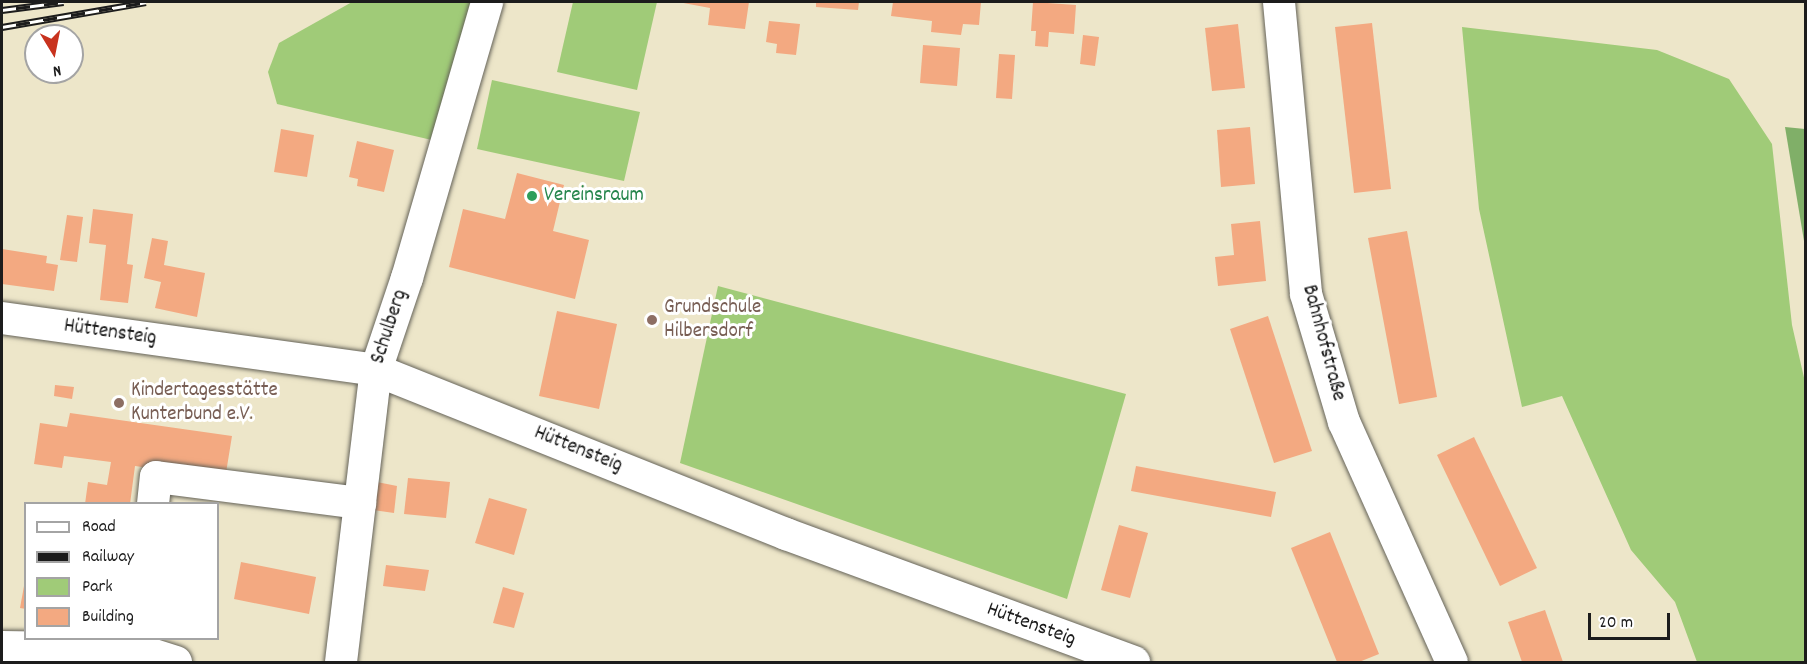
<!DOCTYPE html>
<html>
<head>
<meta charset="utf-8">
<style>
  body { margin:0 }
  #map { position:relative; width:1807px; height:664px; overflow:hidden; background:#ede6c9; font-family:Dekko,sans-serif }
  div>[style] { position:absolute }
  [style*='--x'] { left:calc(var(--x)*1px); top:calc(var(--y)*1px); width:calc(var(--w)*1px); rotate:calc(var(--a)*1deg) }
  .green>* { inset:0; background:#a0cb78 }
  .forest>* { inset:0; background:#80af68 }
  .building>* { inset:0; background:#f3a981 }
  .roads { filter:drop-shadow(0 0 2px #656359) drop-shadow(0 0 2px #656359) }
  .minor>* { height:32px; margin:-16px; padding:0 16px; transform-origin:16px; border-radius:16px; background:#fff }
  .rail>* { height:7px; margin-top:-3.5px; transform-origin:0; background:repeating-linear-gradient(90deg,#fff 0 14px,#1c1c1c 0 28px); box-sizing:border-box; border-block:2px solid #1c1c1c }
  .dots>* { width:16px; height:16px; translate:-50% -50%; box-sizing:border-box; border:3px solid #fff; border-radius:50% }
  span { translate:-50% -50%; white-space:nowrap; text-align:center; line-height:1.15; -webkit-text-stroke:6px #fff; paint-order:stroke }
  .leisure-label { font-size:21px; color:#27864d }
  .left { translate:0 -50%; text-align:left }
  .education-label { font-size:21px; color:#785e54 }
  .street-label { font-size:21px; color:#1c1c1c }
  .frame { position:absolute; inset:0; border:3px solid #1c1c1c; pointer-events:none }
  .legend { position:absolute; left:24px; top:502px; width:195px; height:138px; box-sizing:border-box; background:#fff; border:2px solid #a4a4a4; margin:0; padding:8px 10px; list-style:none; font-size:18px; color:#1c1c1c }
  .legend li { display:flex; align-items:center; gap:12px; height:30px }
  .legend b { width:30px; border:2px solid #a4a4a4 }
  .north { position:absolute; left:24px; top:24px; width:60px; height:60px; box-sizing:border-box; background:#fff; border:2px solid #a4a4a4; border-radius:50%; rotate:170deg; font-size:16px; font-weight:700; line-height:24px; text-align:center; color:#1c1c1c }
  .north::after { content:''; display:block; margin:auto; width:21px; height:27px; background:#c8321e; clip-path:polygon(50% 0,100% 100%,50% 72%,0 100%) }
  .scale { position:absolute; left:1588px; top:613px; width:82px; height:27px; box-sizing:border-box; border:3px solid #1c1c1c; border-top:0; padding-left:8px; font-size:18px; line-height:21px; white-space:nowrap; color:#1c1c1c; -webkit-text-stroke:4px #fff; paint-order:stroke }
</style>
</head>
<body>
<div id="map">
  <div class="green">
    <i style="clip-path:polygon(352px 2px,478px 2px,436px 141px,277px 104px,268px 72px,279px 43px)"></i>
    <i style="clip-path:polygon(573px 2px,657px 2px,637px 90px,557px 72px)"></i>
    <i style="clip-path:polygon(1462px 27px,1657px 50px,1729px 79px,1772px 144px,1792px 325px,1805px 382px,1805px 662px,1697px 662px,1675px 602px,1631px 550px,1562px 396px,1522px 407px,1479px 209px)"></i>
    <i style="clip-path:polygon(492px 80px,640px 112px,624px 181px,477px 149px)"></i>
    <i style="clip-path:polygon(718px 286px,1126px 394px,1067px 599px,680px 463px)"></i>
  </div>
  <div class="forest">
    <i style="clip-path:polygon(1785px 127px,1805px 129px,1805px 247px)"></i>
  </div>
  <div class="building">
    <i style="clip-path:polygon(678px 2px,749px 2px,745px 29px,708px 25px,710px 8px)"></i>
    <i style="clip-path:polygon(816px 2px,859px 2px,858px 10px,816px 7px)"></i>
    <i style="clip-path:polygon(893px 2px,981px 2px,979px 25px,963px 24px,961px 35px,931px 32px,932px 21px,891px 16px)"></i>
    <i style="clip-path:polygon(1033px 2px,1076px 5px,1074px 34px,1049px 32px,1048px 47px,1035px 46px,1036px 31px,1031px 31px)"></i>
    <i style="clip-path:polygon(769px 21px,800px 24px,796px 55px,776px 53px,777px 44px,766px 42px)"></i>
    <i style="clip-path:polygon(1372px 23px,1391px 189px,1354px 193px,1335px 27px)"></i>
    <i style="clip-path:polygon(1238px 24px,1245px 88px,1212px 91px,1205px 28px)"></i>
    <i style="clip-path:polygon(1083px 35px,1099px 37px,1095px 66px,1080px 64px)"></i>
    <i style="clip-path:polygon(923px 45px,960px 48px,957px 86px,920px 83px)"></i>
    <i style="clip-path:polygon(999px 54px,1015px 55px,1012px 99px,996px 98px)"></i>
    <i style="clip-path:polygon(1250px 127px,1255px 184px,1221px 187px,1217px 130px)"></i>
    <i style="clip-path:polygon(281px 129px,314px 135px,307px 177px,274px 172px)"></i>
    <i style="clip-path:polygon(357px 141px,394px 150px,384px 192px,357px 186px,358px 179px,349px 177px)"></i>
    <i style="clip-path:polygon(517px 173px,564px 185px,553px 231px,589px 240px,575px 299px,449px 267px,463px 209px,505px 219px)"></i>
    <i style="clip-path:polygon(93px 209px,133px 214px,127px 264px,133px 265px,128px 303px,100px 300px,106px 245px,89px 243px)"></i>
    <i style="clip-path:polygon(67px 215px,83px 217px,77px 262px,60px 260px)"></i>
    <i style="clip-path:polygon(1260px 221px,1266px 281px,1218px 286px,1215px 257px,1234px 255px,1231px 224px)"></i>
    <i style="clip-path:polygon(1407px 231px,1437px 397px,1399px 404px,1368px 238px)"></i>
    <i style="clip-path:polygon(152px 238px,168px 241px,164px 265px,205px 273px,197px 317px,155px 308px,161px 282px,144px 278px)"></i>
    <i style="clip-path:polygon(2px 249px,47px 256px,46px 263px,58px 265px,54px 291px,2px 284px)"></i>
    <i style="clip-path:polygon(557px 311px,617px 324px,599px 409px,539px 396px)"></i>
    <i style="clip-path:polygon(1268px 316px,1312px 451px,1274px 463px,1230px 329px)"></i>
    <i style="clip-path:polygon(55px 385px,74px 387px,72px 399px,54px 396px)"></i>
    <i style="clip-path:polygon(70px 413px,232px 436px,225px 479px,135px 466px,130px 504px,85px 504px,88px 482px,107px 485px,111px 462px,64px 456px,62px 468px,34px 464px,40px 423px,67px 427px)"></i>
    <i style="clip-path:polygon(1474px 437px,1537px 568px,1500px 586px,1437px 455px)"></i>
    <i style="clip-path:polygon(1136px 466px,1276px 492px,1271px 517px,1131px 491px)"></i>
    <i style="clip-path:polygon(408px 478px,450px 482px,446px 518px,404px 514px)"></i>
    <i style="clip-path:polygon(377px 482px,397px 486px,394px 513px,373px 510px)"></i>
    <i style="clip-path:polygon(489px 498px,527px 509px,514px 555px,475px 543px)"></i>
    <i style="clip-path:polygon(1119px 525px,1148px 533px,1130px 598px,1101px 590px)"></i>
    <i style="clip-path:polygon(1330px 532px,1379px 654px,1359px 662px,1337px 662px,1291px 548px)"></i>
    <i style="clip-path:polygon(241px 562px,316px 577px,309px 614px,234px 599px)"></i>
    <i style="clip-path:polygon(386px 565px,429px 570px,425px 591px,383px 586px)"></i>
    <i style="clip-path:polygon(24px 586px,26px 587px,26px 609px,20px 608px)"></i>
    <i style="clip-path:polygon(503px 587px,524px 593px,514px 628px,493px 623px)"></i>
    <i style="clip-path:polygon(1545px 610px,1563px 662px,1522px 662px,1508px 622px)"></i>
  </div>
  <div class="roads">
    <div class="minor">
      <i style="--x:1279;--y:2;--w:293;--a:84.7"></i>
      <i style="--x:1306;--y:294;--w:134;--a:73.5"></i>
      <i style="--x:1344;--y:422;--w:263;--a:65.8"></i>
      <i style="--x:2;--y:318;--w:378;--a:7.9"></i>
      <i style="--x:376;--y:370;--w:442;--a:21.8"></i>
      <i style="--x:786;--y:534;--w:371;--a:20.2"></i>
      <i style="--x:153;--y:504;--w:27;--a:-84"></i>
      <i style="--x:156;--y:477;--w:206;--a:7.3"></i>
      <i style="--x:2;--y:647;--w:133;--a:0.9"></i>
      <i style="--x:135;--y:649;--w:43;--a:17.6"></i>
      <i style="--x:341;--y:662;--w:294;--a:-83.2"></i>
      <i style="--x:376;--y:370;--w:97;--a:-71.4"></i>
      <i style="--x:407;--y:278;--w:287;--a:-73.8"></i>
    </div>
  </div>
  <div class="rail">
    <i style="--x:2;--y:10;--w:62;--a:-7.5"></i>
    <i style="--x:2;--y:27;--w:146;--a:-9.8"></i>
  </div>
  <div class="dots">
    <i style="left:532px;top:196px;background:#2e9e5b"></i>
    <i style="left:652px;top:320px;background:#8d6e63"></i>
    <i style="left:119px;top:403px;background:#8d6e63"></i>
  </div>
  <div class="leisure-label">
    <span class="left" style="left:544px;top:196px">Vereinsraum</span>
  </div>
  <div class="education-label">
    <span class="left" style="left:664px;top:320px">Grundschule<br>Hilbersdorf</span>
    <span class="left" style="left:131px;top:403px">Kindertagesstätte<br>Kunterbund e.V.</span>
  </div>
  <div class="street-label">
    <span style="left:390px;top:327px;rotate:-72deg">Schulberg</span>
    <span style="left:110px;top:333px;rotate:8deg">Hüttensteig</span>
    <span style="left:1323px;top:343px;rotate:75deg">Bahnhofstraße</span>
    <span style="left:578px;top:450px;rotate:22deg">Hüttensteig</span>
    <span style="left:1031px;top:625px;rotate:20deg">Hüttensteig</span>
  </div>
  <div class="frame"></div>
  <ul class="legend">
  <li><b style="height:8px;background:#fff"></b>Road</li>
  <li><b style="height:8px;background:#1c1c1c"></b>Railway</li>
  <li><b style="height:16px;background:#a0cb78"></b>Park</li>
  <li><b style="height:16px;background:#f3a981"></b>Building</li>
  </ul>
  <div class="north">N</div>
  <div class="scale">20 m</div>
</div>
</body>
</html>
